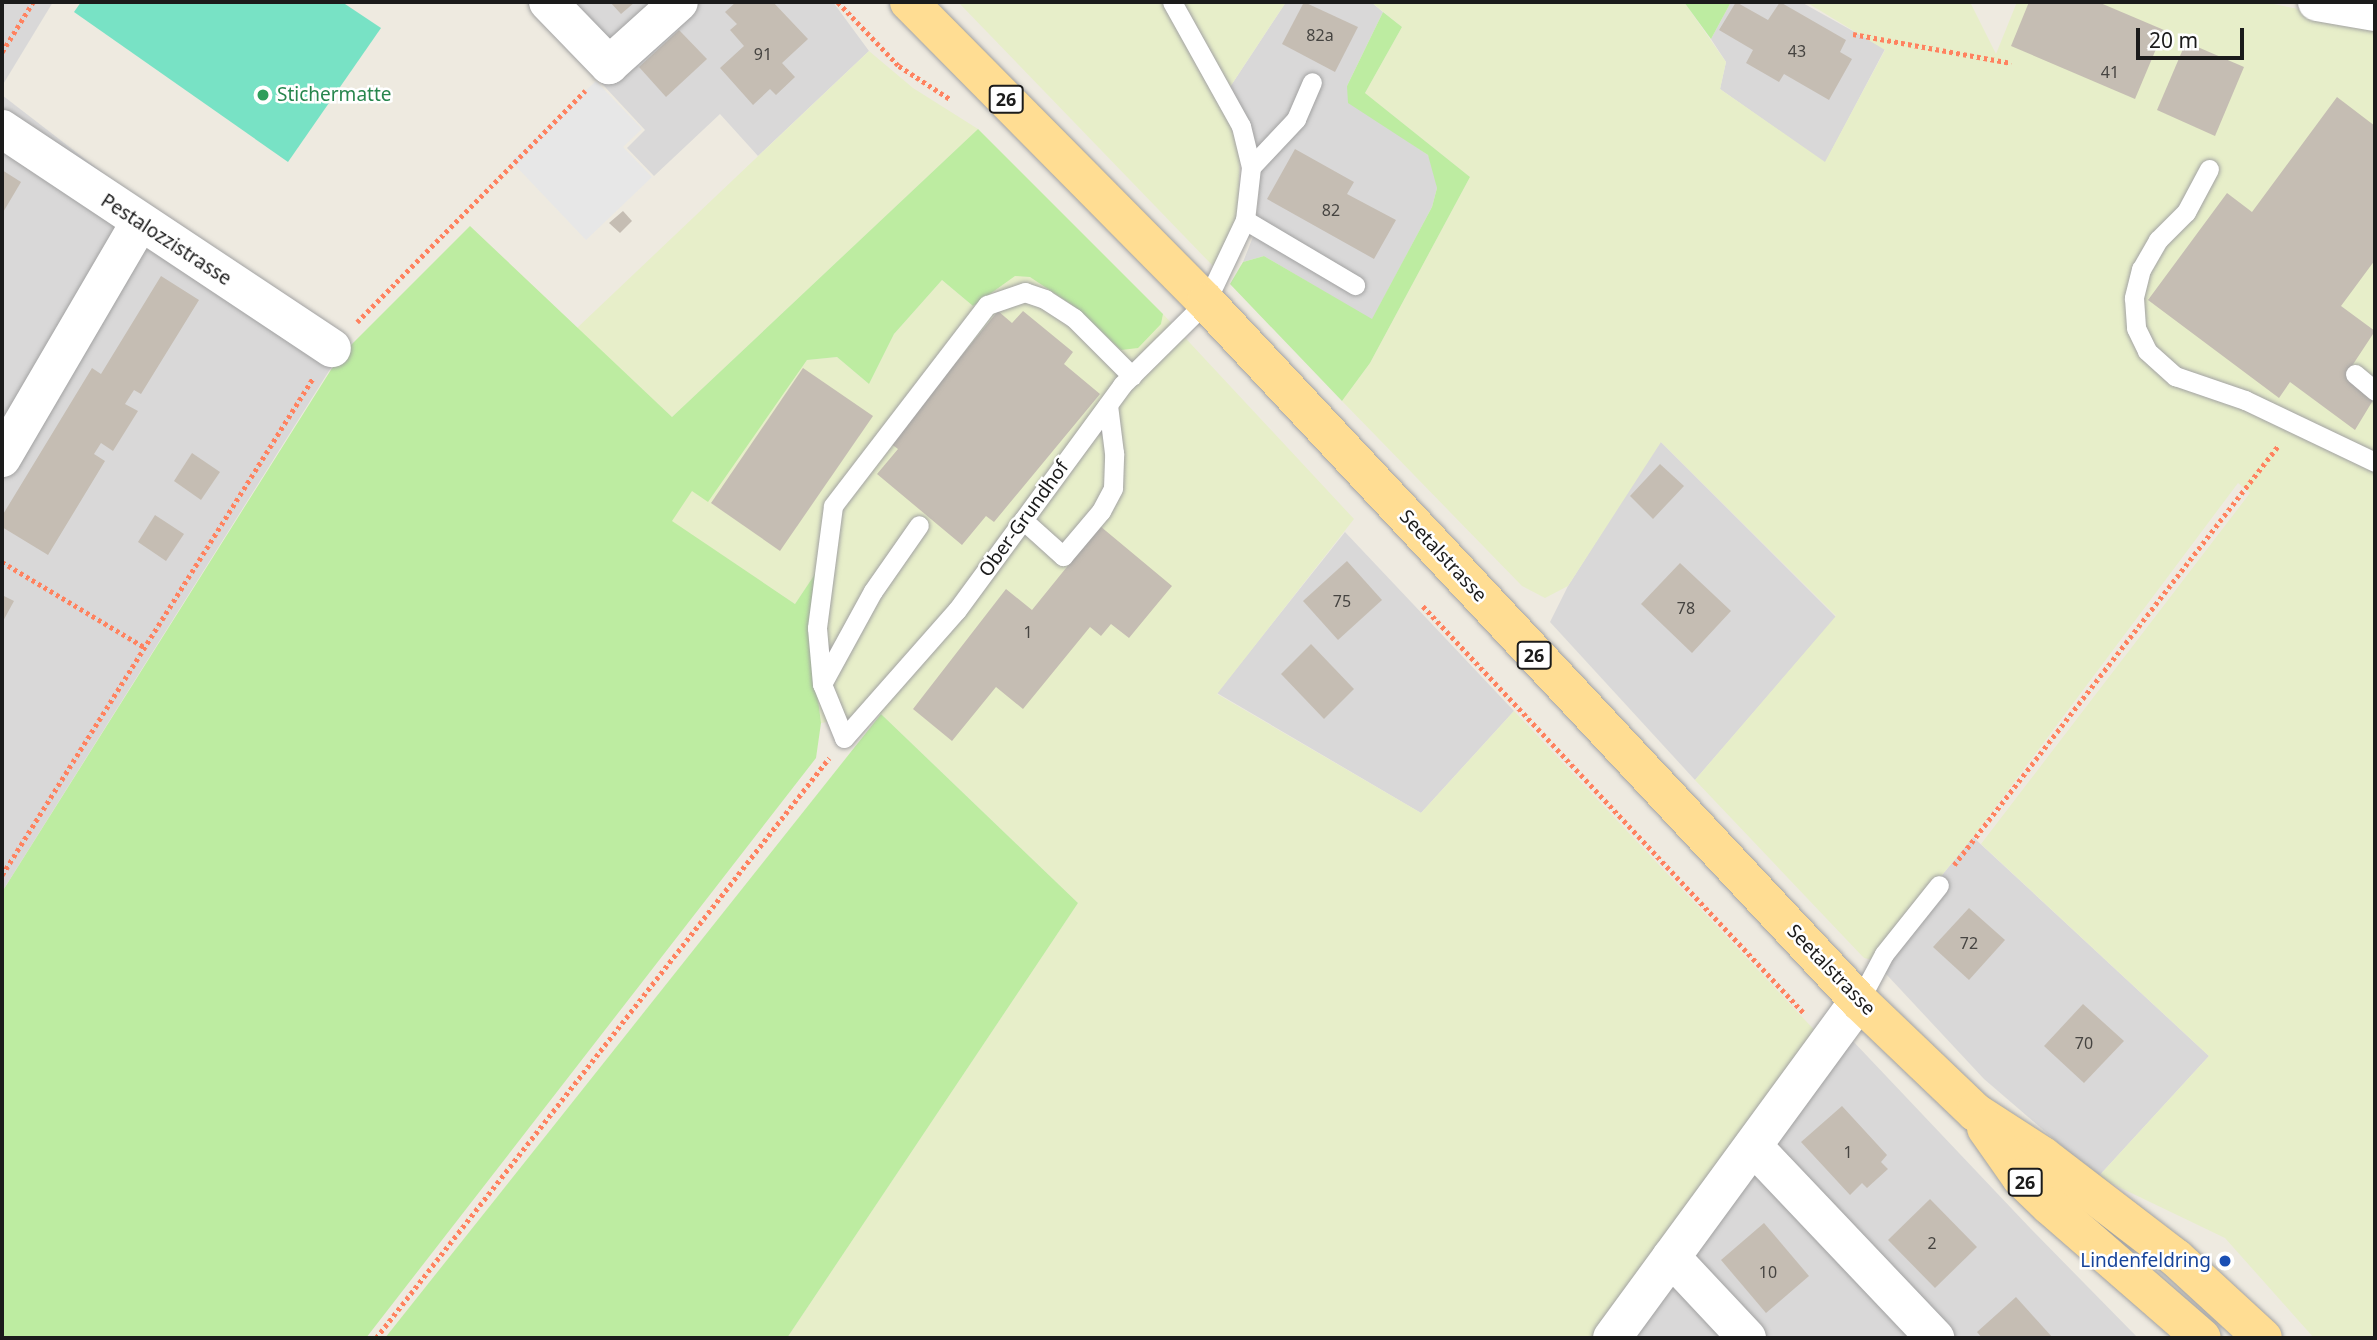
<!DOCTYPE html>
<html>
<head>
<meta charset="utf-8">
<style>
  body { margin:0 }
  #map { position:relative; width:2377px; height:1340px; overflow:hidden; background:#eeeae0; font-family:"Noto Sans",sans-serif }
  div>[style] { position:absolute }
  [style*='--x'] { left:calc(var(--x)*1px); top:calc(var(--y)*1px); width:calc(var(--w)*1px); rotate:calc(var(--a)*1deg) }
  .residential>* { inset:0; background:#d9d8d8 }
  .farmland>* { inset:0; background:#e7eec9 }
  .grass>* { inset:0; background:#bdeca1 }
  .pitch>* { inset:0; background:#78e2c5 }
  .parking>* { inset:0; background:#e7e7e7 }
  .building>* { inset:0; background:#c5bdb3 }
  .path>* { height:4.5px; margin-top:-2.25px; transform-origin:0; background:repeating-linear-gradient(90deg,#ff825f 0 3.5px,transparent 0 7px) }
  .roads { filter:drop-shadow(0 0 2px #a2a2a2) drop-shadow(0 0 2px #a2a2a2) }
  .lane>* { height:19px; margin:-9.5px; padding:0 9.5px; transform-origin:9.5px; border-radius:9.5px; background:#fff }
  .street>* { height:38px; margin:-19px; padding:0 19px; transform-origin:19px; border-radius:19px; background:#fff }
  .primary>* { height:38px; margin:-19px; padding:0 19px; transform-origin:19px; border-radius:19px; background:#ffdd93 }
  .dots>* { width:19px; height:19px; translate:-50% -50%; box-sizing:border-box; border:4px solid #fff; border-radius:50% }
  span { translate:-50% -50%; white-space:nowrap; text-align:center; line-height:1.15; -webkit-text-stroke:5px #fff; paint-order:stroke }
  .number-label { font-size:16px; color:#464441 }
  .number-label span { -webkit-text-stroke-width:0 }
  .shield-label span { padding:2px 5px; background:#fff; border:2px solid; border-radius:5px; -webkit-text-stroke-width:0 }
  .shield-label { font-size:18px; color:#1b1b1b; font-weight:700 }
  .leisure-label { font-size:19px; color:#27864d }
  .left { translate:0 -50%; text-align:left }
  .street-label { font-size:19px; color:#1b1b1b }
  .transit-label { font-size:19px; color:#164399 }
  .right { translate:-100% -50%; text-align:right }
  .frame { position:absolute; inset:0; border:4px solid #1b1b1b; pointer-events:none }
  .scale { position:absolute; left:2136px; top:28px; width:108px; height:32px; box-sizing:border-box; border:4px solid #1b1b1b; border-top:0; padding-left:9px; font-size:21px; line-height:24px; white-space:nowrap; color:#1b1b1b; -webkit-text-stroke:5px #fff; paint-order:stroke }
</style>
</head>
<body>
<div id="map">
  <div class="residential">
    <i style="clip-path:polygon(2px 2px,53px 2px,2px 86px)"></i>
    <i style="clip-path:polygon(526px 2px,833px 2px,869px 51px,758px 156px,720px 114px,654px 176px,627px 148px,645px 130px)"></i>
    <i style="clip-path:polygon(1286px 2px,1371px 2px,1383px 12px,1347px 86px,1358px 107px,1428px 155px,1435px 171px,1437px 188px,1432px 207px,1372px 320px,1264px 256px,1243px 262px,1255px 232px,1259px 192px,1248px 124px,1230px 87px)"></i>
    <i style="clip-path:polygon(1731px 2px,1801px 2px,1885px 49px,1825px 163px,1720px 89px,1726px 62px,1711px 39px)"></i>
    <i style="clip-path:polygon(2px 95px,339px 355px,2px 892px)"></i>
    <i style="clip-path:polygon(1660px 441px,1836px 617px,1695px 780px,1550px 622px,1568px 586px)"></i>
    <i style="clip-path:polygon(1345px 532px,1514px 711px,1421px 813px,1217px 693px)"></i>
    <i style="clip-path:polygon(1973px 837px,2209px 1056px,2098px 1177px,1984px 1079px,1873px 960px)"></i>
    <i style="clip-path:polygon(1851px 1039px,2031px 1229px,2138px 1338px,1607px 1338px)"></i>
  </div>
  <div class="farmland">
    <i style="clip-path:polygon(1164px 2px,1221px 97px,1240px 154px,1238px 219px,1213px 266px,959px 3px)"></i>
    <i style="clip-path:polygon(1183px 2px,1286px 2px,1230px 87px)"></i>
    <i style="clip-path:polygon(1371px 2px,1684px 2px,1726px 62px,1720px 89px,1825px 162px,1885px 50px,1806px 2px,1970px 2px,1996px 54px,2017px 2px,2264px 2px,2375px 25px,2375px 1338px,2314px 1338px,2225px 1238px,2098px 1177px,2209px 1056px,1981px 844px,2250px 493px,2238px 483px,1973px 837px,1873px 960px,1864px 958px,1695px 780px,1836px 616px,1661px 442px,1568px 586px,1545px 598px,1522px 586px,1342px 401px,1370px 363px,1470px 177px,1365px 93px,1402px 27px)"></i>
    <i style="clip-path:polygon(869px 51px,913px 88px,978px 129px,672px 417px,577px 328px)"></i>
    <i style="clip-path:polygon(1015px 275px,1030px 277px,1049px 287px,1078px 309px,1161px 324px,1163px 314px,1354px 519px,1217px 694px,1421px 813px,1514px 711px,1821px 1037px,1607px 1338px,787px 1338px,1078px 903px,881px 714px,821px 723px,814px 668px,814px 576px,795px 604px,671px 521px,692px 490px,708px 501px,807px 360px,837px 357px,869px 384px,894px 334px,942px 280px,973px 306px)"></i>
  </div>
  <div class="grass">
    <i style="clip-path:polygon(1684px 2px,1731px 2px,1711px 39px)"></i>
    <i style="clip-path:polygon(1383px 12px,1402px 27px,1365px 93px,1470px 177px,1370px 363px,1342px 401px,1230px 284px,1243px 262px,1264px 256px,1372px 319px,1432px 207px,1437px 188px,1428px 155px,1348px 103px,1347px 86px)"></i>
    <i style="clip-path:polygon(978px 129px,1163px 314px,1161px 324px,1138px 348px,1121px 350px,1078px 309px,1030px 277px,1015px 276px,973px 306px,942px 280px,894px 334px,869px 384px,837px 357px,807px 360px,708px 502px,692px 491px,672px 521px,795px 604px,815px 574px,814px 668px,821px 723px,816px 758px,366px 1338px,2px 1338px,2px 892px,339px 357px,470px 226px,672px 417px)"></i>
    <i style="clip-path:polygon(881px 714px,1078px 903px,787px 1338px,385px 1338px)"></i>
  </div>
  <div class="pitch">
    <i style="clip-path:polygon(81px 2px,342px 2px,381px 28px,288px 162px,74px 12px)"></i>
  </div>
  <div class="parking">
    <i style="clip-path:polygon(596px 81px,642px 129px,623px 147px,652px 177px,586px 240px,511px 161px)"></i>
  </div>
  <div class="building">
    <i style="clip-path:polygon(610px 2px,635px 2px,621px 14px)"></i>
    <i style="clip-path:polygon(736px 2px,773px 2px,808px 39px,782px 63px,795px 77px,776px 95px,770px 89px,753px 105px,720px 68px,744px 46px,730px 30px,737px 24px,725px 12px)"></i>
    <i style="clip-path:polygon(1304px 2px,1358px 27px,1335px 72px,1282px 44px)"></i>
    <i style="clip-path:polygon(1736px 2px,1768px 20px,1780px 2px,1846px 40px,1840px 52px,1852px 59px,1829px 100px,1784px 74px,1779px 82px,1746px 63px,1753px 50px,1719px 30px)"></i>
    <i style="clip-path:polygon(2029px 2px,2098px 2px,2164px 30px,2135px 99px,2011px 46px)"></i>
    <i style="clip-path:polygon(679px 30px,707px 59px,666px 97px,639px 67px)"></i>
    <i style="clip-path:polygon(2186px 42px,2244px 67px,2215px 136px,2157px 110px)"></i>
    <i style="clip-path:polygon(2337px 97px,2375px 126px,2375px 260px,2341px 306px,2375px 331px,2346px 375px,2375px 397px,2355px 430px,2290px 382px,2279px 398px,2148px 300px,2227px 193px,2252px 212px)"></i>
    <i style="clip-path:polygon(1295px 149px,1354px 182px,1347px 194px,1396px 220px,1374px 259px,1267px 199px)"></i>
    <i style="clip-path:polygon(2px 170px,21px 182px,2px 214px)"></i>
    <i style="clip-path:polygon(623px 211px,632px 221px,620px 233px,609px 223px)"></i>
    <i style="clip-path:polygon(161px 276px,199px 300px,141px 394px,134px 390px,125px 404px,138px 411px,113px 451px,101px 443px,94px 454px,105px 461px,48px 555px,2px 527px,2px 516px,92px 368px,101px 374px)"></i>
    <i style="clip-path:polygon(998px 311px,1012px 323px,1023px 311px,1073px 352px,1064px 364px,1100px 394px,994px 522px,986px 516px,962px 545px,877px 474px,898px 449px,890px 443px)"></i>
    <i style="clip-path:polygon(803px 368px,873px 416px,780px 551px,711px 503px)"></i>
    <i style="clip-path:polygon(192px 453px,220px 472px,201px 500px,174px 481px)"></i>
    <i style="clip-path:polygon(1660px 464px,1684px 486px,1653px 519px,1630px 496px)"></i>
    <i style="clip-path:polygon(155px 515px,184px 534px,166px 561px,138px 542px)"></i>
    <i style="clip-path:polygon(1100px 526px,1172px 586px,1129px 638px,1111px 624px,1101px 636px,1090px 627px,1023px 709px,996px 687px,952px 741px,913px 709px,1006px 589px,1032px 610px)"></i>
    <i style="clip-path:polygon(1347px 561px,1382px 600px,1338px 640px,1303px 601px)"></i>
    <i style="clip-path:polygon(1680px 563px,1731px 611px,1692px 653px,1641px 604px)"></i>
    <i style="clip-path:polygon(2px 595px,14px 601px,2px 623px)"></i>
    <i style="clip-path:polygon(1311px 644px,1354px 689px,1324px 719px,1281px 674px)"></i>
    <i style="clip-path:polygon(1969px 908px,2005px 940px,1969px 980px,1933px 947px)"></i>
    <i style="clip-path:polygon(2083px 1004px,2124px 1041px,2084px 1083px,2044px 1046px)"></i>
    <i style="clip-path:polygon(1842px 1106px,1887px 1155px,1881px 1162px,1888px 1169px,1867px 1188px,1862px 1183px,1850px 1195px,1801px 1142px)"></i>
    <i style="clip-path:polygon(1930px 1199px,1977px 1247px,1935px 1288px,1888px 1240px)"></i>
    <i style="clip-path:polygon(1764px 1223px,1809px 1276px,1766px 1313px,1721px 1260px)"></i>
    <i style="clip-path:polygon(2016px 1297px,2053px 1338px,1982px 1338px,1977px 1332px)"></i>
  </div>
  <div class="path">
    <i style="--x:838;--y:2;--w:88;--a:46.4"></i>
    <i style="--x:899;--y:66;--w:61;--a:32.9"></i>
    <i style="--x:1853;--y:34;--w:161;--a:10.4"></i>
    <i style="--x:2;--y:52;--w:59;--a:-58.2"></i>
    <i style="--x:357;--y:322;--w:325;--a:-45.4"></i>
    <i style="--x:2;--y:562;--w:165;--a:30.9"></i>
    <i style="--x:1423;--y:606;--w:559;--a:46.89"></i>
    <i style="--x:1954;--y:865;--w:530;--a:-52.29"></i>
    <i style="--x:2;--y:875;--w:586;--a:-57.96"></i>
    <i style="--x:376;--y:1338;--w:736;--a:-52.01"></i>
  </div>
  <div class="roads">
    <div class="lane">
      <i style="--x:1251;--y:167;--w:66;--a:-46.8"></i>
      <i style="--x:1296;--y:119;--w:40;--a:-66.6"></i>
      <i style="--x:2209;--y:169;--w:49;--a:118.1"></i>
      <i style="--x:2186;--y:212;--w:40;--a:135"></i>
      <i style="--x:2158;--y:240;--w:34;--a:120"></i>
      <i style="--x:2141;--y:269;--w:30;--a:104"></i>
      <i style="--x:2134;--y:298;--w:30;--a:86"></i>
      <i style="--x:2136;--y:328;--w:25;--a:64"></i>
      <i style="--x:2147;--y:351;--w:38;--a:42"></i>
      <i style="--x:2175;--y:376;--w:74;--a:18.9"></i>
      <i style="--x:2245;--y:400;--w:144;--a:25.5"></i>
      <i style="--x:1245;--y:220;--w:128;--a:30.6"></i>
      <i style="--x:2355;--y:374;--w:26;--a:40"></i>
      <i style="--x:1132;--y:376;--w:82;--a:-135"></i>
      <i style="--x:1074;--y:318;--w:35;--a:-147"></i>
      <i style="--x:1045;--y:299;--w:21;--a:-161"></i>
      <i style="--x:1025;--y:292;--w:40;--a:161.1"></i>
      <i style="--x:987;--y:305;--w:253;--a:127.5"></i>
      <i style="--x:833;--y:506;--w:123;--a:97.5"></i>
      <i style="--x:817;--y:628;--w:56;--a:84.9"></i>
      <i style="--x:822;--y:684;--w:58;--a:67.8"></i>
      <i style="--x:844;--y:738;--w:171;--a:-48.6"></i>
      <i style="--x:957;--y:610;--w:279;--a:-53.7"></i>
      <i style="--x:1122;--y:385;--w:118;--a:-44.7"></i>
      <i style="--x:1206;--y:302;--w:91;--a:-64.6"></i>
      <i style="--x:1245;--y:220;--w:53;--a:-83.5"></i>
      <i style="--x:1251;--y:167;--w:42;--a:-103.7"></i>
      <i style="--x:1241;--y:126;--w:142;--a:-119.1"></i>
      <i style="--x:1023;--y:520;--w:54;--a:42"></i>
      <i style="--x:1063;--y:556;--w:59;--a:-49.8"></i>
      <i style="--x:1101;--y:511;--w:26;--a:-62"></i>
      <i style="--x:1113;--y:488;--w:35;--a:-88"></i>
      <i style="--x:1114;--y:453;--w:48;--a:-97.1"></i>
      <i style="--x:822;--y:684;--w:106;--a:-61.3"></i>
      <i style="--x:873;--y:591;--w:80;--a:-55.1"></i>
      <i style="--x:1859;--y:1001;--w:53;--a:-62"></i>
      <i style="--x:1884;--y:954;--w:88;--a:-51.4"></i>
    </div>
    <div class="street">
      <i style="--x:548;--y:2;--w:88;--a:45.9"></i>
      <i style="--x:609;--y:65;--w:94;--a:-42"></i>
      <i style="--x:2317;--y:2;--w:59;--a:9.8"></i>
      <i style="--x:2;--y:129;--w:396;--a:33.6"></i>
      <i style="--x:2;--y:458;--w:271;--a:-59.7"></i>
      <i style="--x:1753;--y:1146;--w:265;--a:46.5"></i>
      <i style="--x:1671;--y:1257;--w:111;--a:46.8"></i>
      <i style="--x:1612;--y:1338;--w:418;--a:-53.8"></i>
    </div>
    <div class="primary">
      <i style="--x:909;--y:2;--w:422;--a:45.3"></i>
      <i style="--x:1206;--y:302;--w:957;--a:46.95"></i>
      <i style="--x:1859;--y:1001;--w:161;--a:43.7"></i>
      <i style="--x:1975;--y:1112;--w:81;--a:32.9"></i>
      <i style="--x:2043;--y:1156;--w:168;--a:37.5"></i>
      <i style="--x:2176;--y:1258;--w:118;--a:42.6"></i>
      <i style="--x:1986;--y:1128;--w:61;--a:55"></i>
      <i style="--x:2021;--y:1178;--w:40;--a:44"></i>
      <i style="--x:2050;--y:1206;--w:201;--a:41"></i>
    </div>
  </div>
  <div class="dots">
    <i style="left:263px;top:95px;background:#2e9e5b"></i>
    <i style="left:2225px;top:1261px;background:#1a4fb4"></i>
  </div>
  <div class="number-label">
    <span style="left:1320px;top:35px">82a</span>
    <span style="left:1797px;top:51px">43</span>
    <span style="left:763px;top:54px">91</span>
    <span style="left:2110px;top:72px">41</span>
    <span style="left:1331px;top:210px">82</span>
    <span style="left:1342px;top:601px">75</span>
    <span style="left:1686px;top:608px">78</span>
    <span style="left:1028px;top:632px">1</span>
    <span style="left:1969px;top:943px">72</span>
    <span style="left:2084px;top:1043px">70</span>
    <span style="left:1848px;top:1152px">1</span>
    <span style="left:1932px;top:1243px">2</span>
    <span style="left:1768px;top:1272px">10</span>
  </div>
  <div class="shield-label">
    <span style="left:1006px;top:99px">26</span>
    <span style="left:1534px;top:655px">26</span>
    <span style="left:2025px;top:1182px">26</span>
  </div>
  <div class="leisure-label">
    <span class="left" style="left:277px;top:95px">Stichermatte</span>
  </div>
  <div class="street-label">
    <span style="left:166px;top:240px;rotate:33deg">Pestalozzistrasse</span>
    <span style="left:1024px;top:519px;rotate:-54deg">Ober-Grundhof</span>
    <span style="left:1443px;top:556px;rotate:47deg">Seetalstrasse</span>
    <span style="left:1831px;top:970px;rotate:46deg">Seetalstrasse</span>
  </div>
  <div class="transit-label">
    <span class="right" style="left:2211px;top:1261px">Lindenfeldring</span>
  </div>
  <div class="frame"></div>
  <div class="scale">20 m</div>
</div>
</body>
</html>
